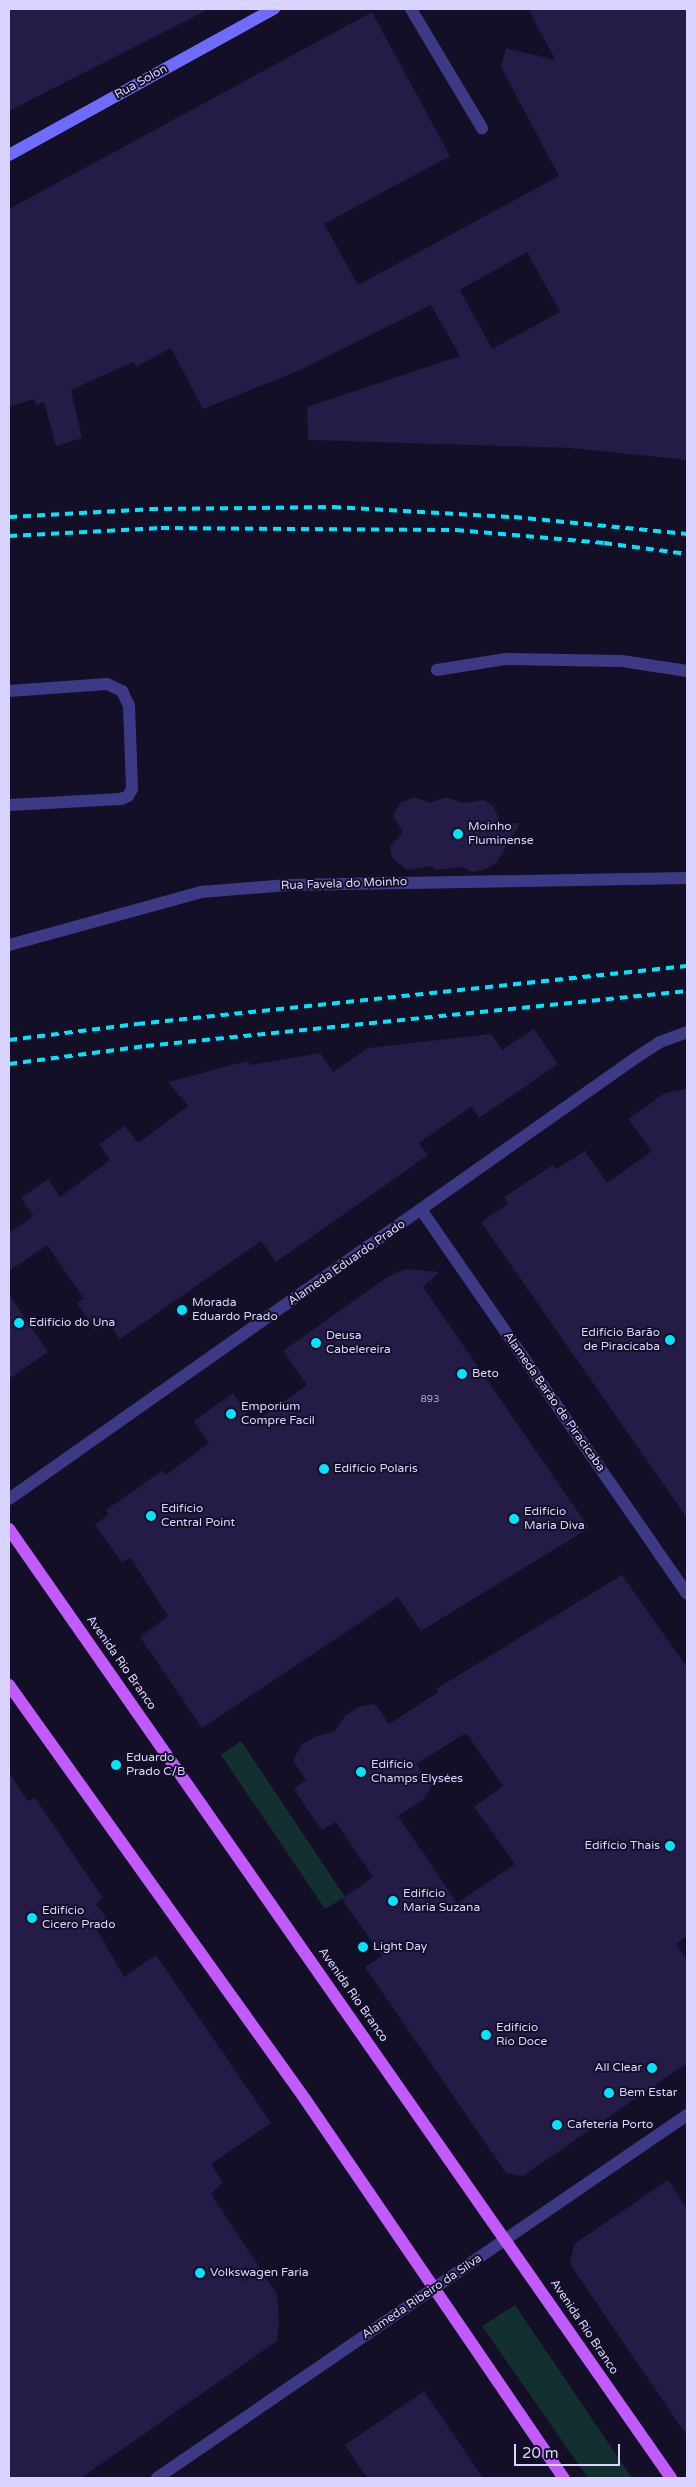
<!DOCTYPE html>
<html>
<head>
<meta charset="utf-8">
<style>
  body { margin:0 }
  #map { position:relative; width:696px; height:2487px; overflow:hidden; background:#130f26; font-family:"Varela Round",sans-serif }
  div>[style] { position:absolute }
  [style*='--x'] { left:calc(var(--x)*1px); top:calc(var(--y)*1px); width:calc(var(--w)*1px); rotate:calc(var(--a)*1deg) }
  .green>* { inset:0; background:#12302f }
  .building>* { inset:0; background:#241b47 }
  .lane>* { height:12px; margin:-6px; padding:0 6px; transform-origin:6px; border-radius:6px; background:#3d3a85 }
  .street>* { height:12px; margin:-6px; padding:0 6px; transform-origin:6px; border-radius:6px; background:#3d3a85 }
  .secondary>* { height:12px; margin:-6px; padding:0 6px; transform-origin:6px; border-radius:6px; background:#6f6bff }
  .primary>* { height:12px; margin:-6px; padding:0 6px; transform-origin:6px; border-radius:6px; background:#c25bff }
  .rail>* { height:4px; margin-top:-2px; transform-origin:0; background:repeating-linear-gradient(90deg,#00e5ff 0 8px,transparent 0 14px) }
  .dots>* { width:14px; height:14px; translate:-50% -50%; box-sizing:border-box; border:2px solid #130f26; border-radius:50% }
  span { translate:-50% -50%; white-space:nowrap; text-align:center; line-height:1.15; -webkit-text-stroke:4px #130f26; paint-order:stroke }
  .number-label { font-size:10px; color:#aca6d1 }
  .number-label span { -webkit-text-stroke-width:0 }
  .street-label { font-size:12px; color:#d9d4ff }
  .poi-label { font-size:12px; color:#d9d4ff }
  .left { translate:0 -50%; text-align:left }
  .right { translate:-100% -50%; text-align:right }
  .frame { position:absolute; inset:0; border:10px solid #d9d4ff; pointer-events:none }
  .scale { position:absolute; left:514px; top:2444px; width:106px; height:22px; box-sizing:border-box; border:2px solid #d9d4ff; border-top:0; padding-left:6px; font-size:15px; line-height:18px; white-space:nowrap; color:#d9d4ff; -webkit-text-stroke:4px #130f26; paint-order:stroke }
</style>
</head>
<body>
<div id="map">
  <div class="green">
    <i style="clip-path:polygon(241px 1741px,345px 1897px,325px 1909px,221px 1755px)"></i>
    <i style="clip-path:polygon(515px 2305px,632px 2478px,588px 2478px,482px 2326px)"></i>
  </div>
  <div class="building">
    <i style="clip-path:polygon(9px 9px,209px 9px,9px 111px)"></i>
    <i style="clip-path:polygon(evenodd,528px 9px,687px 9px,687px 460px,571px 448px,308px 440px,307px 407px,460px 356px,431px 305px,300px 370px,203px 409px,171px 348px,136px 367px,133px 362px,71px 390px,82px 438px,56px 446px,44px 402px,37px 405px,34px 399px,9px 407px,9px 209px,372px 12px,450px 156px,324px 224px,358px 285px,559px 176px,501px 67px,506px 48px,555px 60px,528px 9px,527px 252px,560px 312px,492px 349px,460px 290px,527px 252px)"></i>
    <i style="clip-path:polygon(415px 797px,430px 803px,447px 797px,462px 803px,484px 800px,493px 806px,501px 823px,520px 823px,497px 862px,486px 869px,472px 872px,462px 867px,436px 870px,431px 866px,407px 870px,392px 858px,390px 847px,403px 832px,393px 816px,400px 803px)"></i>
    <i style="clip-path:polygon(534px 1029px,558px 1064px,479px 1118px,472px 1106px,419px 1143px,428px 1155px,276px 1262px,261px 1241px,120px 1339px,108px 1322px,95px 1330px,77px 1303px,84px 1299px,47px 1245px,9px 1271px,9px 1233px,33px 1216px,21px 1198px,48px 1179px,60px 1197px,110px 1160px,99px 1144px,125px 1126px,138px 1143px,188px 1106px,168px 1082px,247px 1061px,250px 1065px,320px 1053px,333px 1072px,368px 1048px,491px 1034px,502px 1050px)"></i>
    <i style="clip-path:polygon(687px 1089px,687px 1518px,481px 1222px,508px 1204px,504px 1197px,553px 1165px,556px 1169px,585px 1151px,607px 1183px,652px 1151px,628px 1119px,665px 1093px)"></i>
    <i style="clip-path:polygon(405px 1269px,439px 1272px,423px 1287px,589px 1528px,421px 1631px,398px 1597px,202px 1728px,140px 1637px,168px 1616px,130px 1557px,122px 1563px,95px 1525px,109px 1514px,106px 1510px,162px 1471px,166px 1475px,209px 1443px,194px 1421px,233px 1393px,253px 1423px,307px 1385px,283px 1351px,386px 1278px)"></i>
    <i style="clip-path:polygon(9px 1294px,48px 1352px,9px 1379px)"></i>
    <i style="clip-path:polygon(evenodd,622px 1575px,687px 1667px,687px 1936px,676px 1944px,687px 1960px,687px 2063px,523px 2176px,506px 2173px,365px 1967px,382px 1956px,342px 1899px,373px 1877px,336px 1822px,322px 1830px,312px 1816px,294px 1789px,306px 1780px,293px 1761px,301px 1745px,316px 1736px,334px 1732px,345px 1716px,358px 1707px,375px 1704px,389px 1724px,438px 1692px,436px 1689px,622px 1575px,466px 1733px,503px 1786px,474px 1807px,515px 1864px,457px 1903px,398px 1816px,424px 1799px,432px 1786px,416px 1764px,466px 1733px)"></i>
    <i style="clip-path:polygon(9px 1773px,28px 1801px,35px 1798px,103px 1898px,96px 1904px,110px 1922px,97px 1930px,124px 1977px,156px 1955px,271px 2123px,211px 2164px,223px 2182px,211px 2194px,277px 2294px,279px 2320px,277px 2341px,81px 2478px,9px 2478px)"></i>
    <i style="clip-path:polygon(668px 2180px,687px 2209px,687px 2436px,570px 2264px,574px 2244px)"></i>
    <i style="clip-path:polygon(424px 2391px,483px 2478px,367px 2478px,345px 2445px)"></i>
  </div>
  <div class="lane">
    <i style="--x:411;--y:9;--w:139;--a:59.2"></i>
  </div>
  <div class="street">
    <i style="--x:437;--y:670;--w:70;--a:-9.1"></i>
    <i style="--x:506;--y:659;--w:116;--a:1"></i>
    <i style="--x:622;--y:661;--w:66;--a:8.7"></i>
    <i style="--x:9;--y:691;--w:98;--a:-4.1"></i>
    <i style="--x:107;--y:684;--w:17;--a:25"></i>
    <i style="--x:122;--y:691;--w:17;--a:65"></i>
    <i style="--x:129;--y:706;--w:83;--a:87.9"></i>
    <i style="--x:132;--y:789;--w:8;--a:120"></i>
    <i style="--x:128;--y:796;--w:8;--a:157"></i>
    <i style="--x:121;--y:799;--w:112;--a:176.9"></i>
    <i style="--x:9;--y:945;--w:199;--a:-15.4"></i>
    <i style="--x:201;--y:892;--w:87;--a:-4.6"></i>
    <i style="--x:288;--y:885;--w:399;--a:-1"></i>
    <i style="--x:422;--y:1211;--w:465;--a:55.3"></i>
    <i style="--x:9;--y:1499;--w:768;--a:-35.14"></i>
    <i style="--x:637;--y:1057;--w:27;--a:-33"></i>
    <i style="--x:660;--y:1042;--w:29;--a:-20"></i>
    <i style="--x:157;--y:2478;--w:642;--a:-34.41"></i>
  </div>
  <div class="secondary">
    <i style="--x:9;--y:155;--w:303;--a:-28.9"></i>
  </div>
  <div class="primary">
    <i style="--x:9;--y:1529;--w:1157;--a:55.1"></i>
    <i style="--x:9;--y:1685;--w:509;--a:54.44"></i>
    <i style="--x:305;--y:2099;--w:459;--a:55.7"></i>
  </div>
  <div class="rail">
    <i style="--x:9;--y:517;--w:141;--a:-3.2"></i>
    <i style="--x:150;--y:509;--w:183;--a:-0.6"></i>
    <i style="--x:333;--y:507;--w:181;--a:3.2"></i>
    <i style="--x:514;--y:517;--w:174;--a:5.6"></i>
    <i style="--x:9;--y:536;--w:152;--a:-3"></i>
    <i style="--x:161;--y:528;--w:295;--a:0.4"></i>
    <i style="--x:456;--y:530;--w:149;--a:5"></i>
    <i style="--x:604;--y:543;--w:84;--a:7.5"></i>
    <i style="--x:9;--y:1040;--w:129;--a:-7.1"></i>
    <i style="--x:137;--y:1024;--w:553;--a:-6.02"></i>
    <i style="--x:9;--y:1064;--w:138;--a:-7.5"></i>
    <i style="--x:146;--y:1046;--w:544;--a:-5.8"></i>
  </div>
  <div class="dots">
    <i style="left:458px;top:834px;background:#00e5ff"></i>
    <i style="left:182px;top:1310px;background:#00e5ff"></i>
    <i style="left:19px;top:1323px;background:#00e5ff"></i>
    <i style="left:670px;top:1340px;background:#00e5ff"></i>
    <i style="left:316px;top:1343px;background:#00e5ff"></i>
    <i style="left:462px;top:1374px;background:#00e5ff"></i>
    <i style="left:231px;top:1414px;background:#00e5ff"></i>
    <i style="left:324px;top:1469px;background:#00e5ff"></i>
    <i style="left:151px;top:1516px;background:#00e5ff"></i>
    <i style="left:514px;top:1519px;background:#00e5ff"></i>
    <i style="left:116px;top:1765px;background:#00e5ff"></i>
    <i style="left:361px;top:1772px;background:#00e5ff"></i>
    <i style="left:670px;top:1846px;background:#00e5ff"></i>
    <i style="left:393px;top:1901px;background:#00e5ff"></i>
    <i style="left:32px;top:1918px;background:#00e5ff"></i>
    <i style="left:363px;top:1947px;background:#00e5ff"></i>
    <i style="left:486px;top:2035px;background:#00e5ff"></i>
    <i style="left:652px;top:2068px;background:#00e5ff"></i>
    <i style="left:609px;top:2093px;background:#00e5ff"></i>
    <i style="left:557px;top:2125px;background:#00e5ff"></i>
    <i style="left:200px;top:2273px;background:#00e5ff"></i>
  </div>
  <div class="number-label">
    <span style="left:430px;top:1400px">893</span>
  </div>
  <div class="street-label">
    <span style="left:141px;top:82px;rotate:-29deg">Rua Solon</span>
    <span style="left:344px;top:884px;rotate:-2deg">Rua Favela do Moinho</span>
    <span style="left:347px;top:1263px;rotate:-35deg">Alameda Eduardo Prado</span>
    <span style="left:554px;top:1402px;rotate:55deg">Alameda Barão de Piracicaba</span>
    <span style="left:121px;top:1663px;rotate:55deg">Avenida Rio Branco</span>
    <span style="left:353px;top:1995px;rotate:55deg">Avenida Rio Branco</span>
    <span style="left:422px;top:2297px;rotate:-34deg">Alameda Ribeiro da Silva</span>
    <span style="left:584px;top:2327px;rotate:56deg">Avenida Rio Branco</span>
  </div>
  <div class="poi-label">
    <span class="left" style="left:468px;top:834px">Moinho<br>Fluminense</span>
    <span class="left" style="left:192px;top:1310px">Morada<br>Eduardo Prado</span>
    <span class="left" style="left:29px;top:1323px">Edifício do Una</span>
    <span class="right" style="left:660px;top:1340px">Edifício Barão<br>de Piracicaba</span>
    <span class="left" style="left:326px;top:1343px">Deusa<br>Cabelereira</span>
    <span class="left" style="left:472px;top:1374px">Beto</span>
    <span class="left" style="left:241px;top:1414px">Emporium<br>Compre Facil</span>
    <span class="left" style="left:334px;top:1469px">Edifício Polaris</span>
    <span class="left" style="left:161px;top:1516px">Edifício<br>Central Point</span>
    <span class="left" style="left:524px;top:1519px">Edifício<br>Maria Diva</span>
    <span class="left" style="left:126px;top:1765px">Eduardo<br>Prado C/B</span>
    <span class="left" style="left:371px;top:1772px">Edifício<br>Champs Elysées</span>
    <span class="right" style="left:660px;top:1846px">Edifício Thais</span>
    <span class="left" style="left:403px;top:1901px">Edifício<br>Maria Suzana</span>
    <span class="left" style="left:42px;top:1918px">Edifício<br>Cicero Prado</span>
    <span class="left" style="left:373px;top:1947px">Light Day</span>
    <span class="left" style="left:496px;top:2035px">Edifício<br>Rio Doce</span>
    <span class="right" style="left:642px;top:2068px">All Clear</span>
    <span class="left" style="left:619px;top:2093px">Bem Estar</span>
    <span class="left" style="left:567px;top:2125px">Cafeteria Porto</span>
    <span class="left" style="left:210px;top:2273px">Volkswagen Faria</span>
  </div>
  <div class="frame"></div>
  <div class="scale">20 m</div>
</div>
</body>
</html>
